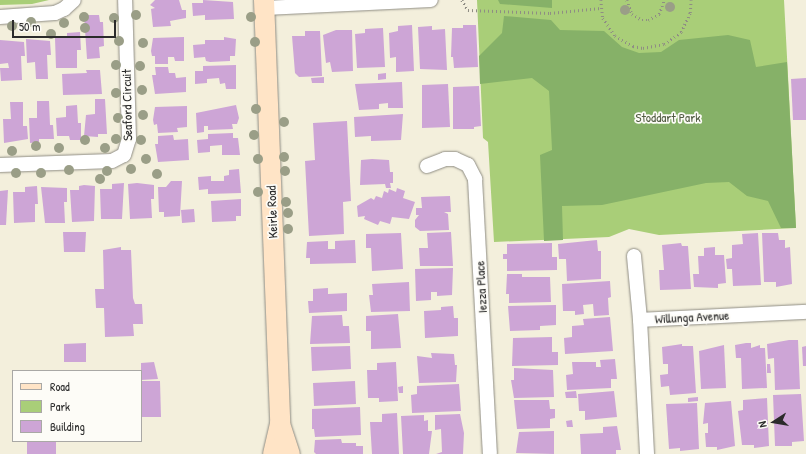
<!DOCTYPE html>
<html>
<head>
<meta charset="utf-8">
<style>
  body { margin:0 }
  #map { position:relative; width:806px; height:454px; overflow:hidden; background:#f3efdc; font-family:"Patrick Hand",sans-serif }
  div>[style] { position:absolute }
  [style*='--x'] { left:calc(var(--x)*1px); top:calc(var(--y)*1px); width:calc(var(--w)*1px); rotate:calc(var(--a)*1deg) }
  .green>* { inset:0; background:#a9ce78 }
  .forest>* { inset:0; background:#86b168 }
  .building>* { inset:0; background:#cda5d6 }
  .path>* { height:2.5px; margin-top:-1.25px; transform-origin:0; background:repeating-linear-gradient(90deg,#8f8d84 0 1px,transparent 0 4px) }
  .roads { filter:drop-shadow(0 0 1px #8f8d84) drop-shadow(0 0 1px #8f8d84) }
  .street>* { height:14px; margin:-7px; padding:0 7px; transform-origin:7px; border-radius:7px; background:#fff }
  .secondary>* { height:20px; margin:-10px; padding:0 10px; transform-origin:10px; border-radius:10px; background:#ffe4c6 }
  .trees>* { width:10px; height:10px; margin:-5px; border-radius:50%; background:#9a9e87 }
  span { translate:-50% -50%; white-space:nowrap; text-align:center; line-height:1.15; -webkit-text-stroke:3.5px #fdfcf7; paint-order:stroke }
  .street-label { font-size:13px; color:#2b2b2b }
  .park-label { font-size:13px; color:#515c42 }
  .legend { position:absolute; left:12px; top:370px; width:130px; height:72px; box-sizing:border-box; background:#fdfcf7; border:1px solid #a9a8a5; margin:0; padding:5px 7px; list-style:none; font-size:12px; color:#2b2b2b }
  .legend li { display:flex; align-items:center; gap:8px; height:20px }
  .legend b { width:20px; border:1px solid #a9a8a5 }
  .north { position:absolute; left:754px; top:402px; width:40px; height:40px; -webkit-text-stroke:3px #fdfcf7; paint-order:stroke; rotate:258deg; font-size:11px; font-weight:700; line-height:16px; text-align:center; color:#2b2b2b }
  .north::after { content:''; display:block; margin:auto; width:14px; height:18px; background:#2b2b2b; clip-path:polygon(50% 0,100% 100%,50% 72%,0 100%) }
  .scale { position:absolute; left:12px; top:20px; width:104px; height:18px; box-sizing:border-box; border:2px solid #2b2b2b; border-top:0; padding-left:5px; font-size:12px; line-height:14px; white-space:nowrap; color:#2b2b2b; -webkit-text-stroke:3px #fdfcf7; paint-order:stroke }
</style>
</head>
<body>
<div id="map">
  <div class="green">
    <i style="clip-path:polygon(0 0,49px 0,32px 4px,0 5px)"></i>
    <i style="clip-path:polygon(477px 0,784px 0,796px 228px,659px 235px,629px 229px,609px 237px,494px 242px,488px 142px,483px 138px)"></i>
  </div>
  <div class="forest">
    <i style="clip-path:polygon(498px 0,552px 0,552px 8px,500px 4px)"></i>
    <i style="clip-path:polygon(504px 16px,551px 20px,560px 30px,604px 31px,622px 47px,639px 53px,661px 52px,679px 40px,728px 35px,750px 40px,756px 67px,787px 62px,796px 228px,781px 228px,768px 201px,747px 196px,729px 182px,706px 183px,602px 205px,562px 206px,563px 240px,544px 241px,540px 155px,552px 150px,549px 91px,532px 78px,480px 84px,479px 56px,502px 33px)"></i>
  </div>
  <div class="building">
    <i style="clip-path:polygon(155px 0,179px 0,182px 10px,186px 10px,186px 18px,170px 21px,171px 26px,153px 27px,151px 9px,155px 8px,150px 5px)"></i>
    <i style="clip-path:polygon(203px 0,233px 2px,234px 19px,205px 20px,205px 15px,193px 16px,192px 3px,203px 3px)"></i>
    <i style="clip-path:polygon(84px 15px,99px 15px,100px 22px,103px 22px,104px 46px,99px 47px,100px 58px,87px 59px)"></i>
    <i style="clip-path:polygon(412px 25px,414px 71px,396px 72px,396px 57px,390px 58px,389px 33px,398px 31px,398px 26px)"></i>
    <i style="clip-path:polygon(463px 25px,476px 25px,478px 67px,454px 68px,453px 57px,451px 57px,452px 28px,463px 28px)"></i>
    <i style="clip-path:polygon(432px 26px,432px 30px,445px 29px,447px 70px,420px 69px,418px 27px)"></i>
    <i style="clip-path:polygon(383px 28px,385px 67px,357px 68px,355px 34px,365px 33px,365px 29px)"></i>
    <i style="clip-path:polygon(336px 30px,352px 30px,353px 71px,332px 72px,330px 62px,326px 63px,323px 35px)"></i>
    <i style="clip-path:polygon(305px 31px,320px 31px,322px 76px,299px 77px,295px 73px,292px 36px,305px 36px)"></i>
    <i style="clip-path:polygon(80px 32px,81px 50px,77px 50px,77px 68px,56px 68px,55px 38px,63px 38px,67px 36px,67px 33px)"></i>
    <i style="clip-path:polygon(184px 37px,184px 61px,175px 61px,174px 57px,168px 57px,168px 64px,155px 64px,155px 56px,152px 56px,151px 51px,153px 38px)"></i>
    <i style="clip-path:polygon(224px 37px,236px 39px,235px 56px,230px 56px,230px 61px,210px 62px,206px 61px,205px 57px,194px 58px,193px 45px,205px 44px,205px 40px,224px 40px)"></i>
    <i style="clip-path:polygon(26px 39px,50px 41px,51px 55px,47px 55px,48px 79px,36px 79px,35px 62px,27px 63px)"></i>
    <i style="clip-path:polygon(0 40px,24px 42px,25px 56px,21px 56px,22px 80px,1px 81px,0 68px,9px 68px,8px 63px,0 64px)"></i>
    <i style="clip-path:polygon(236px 65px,236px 89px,226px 89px,225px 83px,220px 84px,219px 78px,207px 79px,207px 83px,195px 84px,195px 71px,203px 71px,203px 66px)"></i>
    <i style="clip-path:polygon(155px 67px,168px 67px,169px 73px,175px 73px,176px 78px,186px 77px,186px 92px,155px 94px,152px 75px,156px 75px)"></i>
    <i style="clip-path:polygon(86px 70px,100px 70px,102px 94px,63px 95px,62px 74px,87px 73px)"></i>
    <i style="clip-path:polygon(386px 73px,386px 79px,378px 80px,378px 74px)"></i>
    <i style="clip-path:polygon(324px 77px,324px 83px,312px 83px,311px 78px)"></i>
    <i style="clip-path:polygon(806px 78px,806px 120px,793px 120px,791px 79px)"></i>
    <i style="clip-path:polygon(402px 82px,403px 108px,388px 108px,388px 103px,379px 104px,379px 109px,359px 110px,355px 84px)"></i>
    <i style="clip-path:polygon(448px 84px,450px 127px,422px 128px,422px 85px)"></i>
    <i style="clip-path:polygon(479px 86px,481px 126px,474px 127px,474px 129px,453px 129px,453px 87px)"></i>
    <i style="clip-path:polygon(95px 99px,105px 99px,107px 134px,98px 134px,98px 137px,84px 136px,86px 115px,95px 114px)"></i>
    <i style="clip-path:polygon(37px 101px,49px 101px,50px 125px,53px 125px,54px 139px,39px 139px,39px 142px,30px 143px,29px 118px,37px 118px)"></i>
    <i style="clip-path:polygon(10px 102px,23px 102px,23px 126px,27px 126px,28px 139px,4px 143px,3px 119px,11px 119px)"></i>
    <i style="clip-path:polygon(77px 105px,78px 123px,81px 123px,81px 140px,70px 140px,69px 136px,57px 136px,56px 118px,66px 117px,66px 106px)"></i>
    <i style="clip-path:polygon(236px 105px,239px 118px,237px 124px,232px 124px,233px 129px,208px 130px,208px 126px,204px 126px,204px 132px,197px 133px,196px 113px)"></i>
    <i style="clip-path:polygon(187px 106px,187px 127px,177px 128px,178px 132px,158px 133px,157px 124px,154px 125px,153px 120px,155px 107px)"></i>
    <i style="clip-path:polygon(403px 114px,401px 140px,371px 141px,371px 136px,355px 137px,354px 117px)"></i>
    <i style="clip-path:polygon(347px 121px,351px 201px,343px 202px,344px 234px,309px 236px,305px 161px,315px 160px,313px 123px)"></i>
    <i style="clip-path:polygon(233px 133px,233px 138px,238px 138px,240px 155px,222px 155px,222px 145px,210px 146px,210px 152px,198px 153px,197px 140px,208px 139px,208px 134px)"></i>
    <i style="clip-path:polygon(173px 135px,174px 140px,188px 139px,189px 160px,158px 162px,155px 144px,158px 144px,158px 136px)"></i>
    <i style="clip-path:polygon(372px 159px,389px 160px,390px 172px,393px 172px,393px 183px,390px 183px,391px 188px,386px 188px,385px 184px,360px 185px,361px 160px)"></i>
    <i style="clip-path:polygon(239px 169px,241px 193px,208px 194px,208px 189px,199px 190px,198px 177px,211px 176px,211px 181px,224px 181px,224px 176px,229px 175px,229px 170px)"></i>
    <i style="clip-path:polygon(171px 181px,182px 181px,180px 216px,164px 217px,164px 212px,159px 212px,158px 187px,166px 187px)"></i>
    <i style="clip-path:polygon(124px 183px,122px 219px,101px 219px,100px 189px,112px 189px,112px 184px)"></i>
    <i style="clip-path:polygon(137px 183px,154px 185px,154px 199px,151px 199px,152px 218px,130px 219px,128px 184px)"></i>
    <i style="clip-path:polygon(84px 185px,95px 186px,94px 221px,72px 222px,70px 190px,79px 190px,79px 186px)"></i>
    <i style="clip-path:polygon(37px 186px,38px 204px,35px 204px,35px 222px,14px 223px,13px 192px,25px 192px,25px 187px)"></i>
    <i style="clip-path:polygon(41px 187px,67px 188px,67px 202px,64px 202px,65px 223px,45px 223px)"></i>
    <i style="clip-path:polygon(397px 188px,405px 191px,403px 198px,415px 202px,409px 219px,392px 217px,390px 224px,380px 221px,378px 225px,364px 219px,365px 216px,358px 217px,357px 206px,371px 198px,374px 200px,376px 196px,382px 198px,384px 191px,388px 193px,389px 189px,396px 192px)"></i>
    <i style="clip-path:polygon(8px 190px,6px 225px,0 225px,0 191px)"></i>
    <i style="clip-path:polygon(450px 196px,451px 212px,444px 212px,448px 214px,449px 230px,420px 231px,415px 227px,415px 220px,419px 215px,416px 215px,416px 208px,422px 208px,421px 197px)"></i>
    <i style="clip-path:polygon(241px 199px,241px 216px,236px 216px,236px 221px,212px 222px,211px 201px)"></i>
    <i style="clip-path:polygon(194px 209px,195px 222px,182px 223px,181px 210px)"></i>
    <i style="clip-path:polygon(63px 232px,86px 232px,85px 252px,64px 252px)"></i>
    <i style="clip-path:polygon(451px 232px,453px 266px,420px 266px,419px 248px,428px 248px,427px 233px)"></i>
    <i style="clip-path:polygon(401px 233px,403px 269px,372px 271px,371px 248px,366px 248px,366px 234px)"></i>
    <i style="clip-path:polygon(758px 233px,761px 285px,733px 286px,732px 269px,727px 269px,726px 259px,732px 258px,732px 245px,743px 244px,742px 234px)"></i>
    <i style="clip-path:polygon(762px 233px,778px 233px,779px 240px,785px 240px,785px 248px,790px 247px,792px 284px,776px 287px,776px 282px,764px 282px)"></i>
    <i style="clip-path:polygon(355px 240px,356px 263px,310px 264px,310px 258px,306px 258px,307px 242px,328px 241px,328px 249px,335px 249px,335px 241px)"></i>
    <i style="clip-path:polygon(597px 240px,598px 251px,601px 251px,601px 279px,567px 281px,566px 259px,559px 259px,558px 244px)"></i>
    <i style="clip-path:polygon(552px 243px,552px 257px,557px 257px,557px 270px,507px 271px,507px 259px,503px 259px,503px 254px,507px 254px,507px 244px)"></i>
    <i style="clip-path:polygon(681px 243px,682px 246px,688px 246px,691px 289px,660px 290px,659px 270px,664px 270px,662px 245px)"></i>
    <i style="clip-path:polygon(121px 247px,121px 250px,131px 250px,133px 298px,135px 304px,142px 304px,143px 324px,133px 324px,134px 336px,105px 337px,104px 308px,96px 308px,95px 289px,104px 289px,103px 250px)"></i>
    <i style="clip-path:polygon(715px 247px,715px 255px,724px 255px,726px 283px,718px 284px,718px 288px,694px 287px,693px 274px,699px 274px,698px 256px,704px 256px,704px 248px)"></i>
    <i style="clip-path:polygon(453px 268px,452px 295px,437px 296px,437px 292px,431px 292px,431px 300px,416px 301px,415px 269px)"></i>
    <i style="clip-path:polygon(507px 274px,522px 274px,522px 277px,550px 277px,551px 302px,509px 303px,509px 294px,506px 294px)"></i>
    <i style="clip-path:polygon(610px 281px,611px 297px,608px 298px,609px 315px,594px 316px,593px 304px,583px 305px,584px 314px,575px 315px,575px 311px,563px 311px,562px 284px)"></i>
    <i style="clip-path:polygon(409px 282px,410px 311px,371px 312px,369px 295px,373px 295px,372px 284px)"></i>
    <i style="clip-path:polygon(328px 288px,328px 294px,347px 293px,347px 311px,309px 313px,308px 301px,313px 301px,313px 289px)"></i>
    <i style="clip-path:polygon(556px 305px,556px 325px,540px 326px,540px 330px,510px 331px,508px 306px)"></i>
    <i style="clip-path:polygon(453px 306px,454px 318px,458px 318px,458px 336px,425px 338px,424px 311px,441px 310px,441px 307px)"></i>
    <i style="clip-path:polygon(398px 314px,401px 348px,371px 349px,371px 331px,366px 331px,366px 316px)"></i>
    <i style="clip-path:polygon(342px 315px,343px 326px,349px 326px,350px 343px,310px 344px,312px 316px)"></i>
    <i style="clip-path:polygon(610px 317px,613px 351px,565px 354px,564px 338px,572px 337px,572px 326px,584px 325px,583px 319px)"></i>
    <i style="clip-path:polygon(552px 337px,552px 352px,558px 352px,558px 365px,512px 366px,513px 338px)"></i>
    <i style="clip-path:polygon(789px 340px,798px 340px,800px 389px,775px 390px,774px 358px,768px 359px,767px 344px)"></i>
    <i style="clip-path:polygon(86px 343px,86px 362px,64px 362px,64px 344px)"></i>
    <i style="clip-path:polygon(746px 343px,751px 343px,751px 348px,760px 345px,760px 348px,765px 348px,767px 388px,742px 389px,741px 358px,736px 358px,735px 345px)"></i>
    <i style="clip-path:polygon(682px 344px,682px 346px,693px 346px,696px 393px,670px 395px,669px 386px,661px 387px,660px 375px,668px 374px,668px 364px,663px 364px,662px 347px)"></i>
    <i style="clip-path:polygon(724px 345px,726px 388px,701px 389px,699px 351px)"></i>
    <i style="clip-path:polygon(350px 346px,351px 369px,312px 371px,311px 347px)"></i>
    <i style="clip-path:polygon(806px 346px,806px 366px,803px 366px,802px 347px)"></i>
    <i style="clip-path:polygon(431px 353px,454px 354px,455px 365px,457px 365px,456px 382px,419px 383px,417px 356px,432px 358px)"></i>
    <i style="clip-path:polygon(615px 359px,617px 379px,611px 379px,611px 388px,567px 390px,566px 375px,573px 374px,572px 362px,596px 362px,596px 367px,601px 367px,600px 360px)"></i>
    <i style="clip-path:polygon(154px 362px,158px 379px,141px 380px,141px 363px)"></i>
    <i style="clip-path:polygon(396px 362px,398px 401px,379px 402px,379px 398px,368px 398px,367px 370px,377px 370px,377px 363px)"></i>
    <i style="clip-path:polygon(767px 364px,770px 364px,771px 373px,767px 373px)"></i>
    <i style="clip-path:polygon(514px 368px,553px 370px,554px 397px,514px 398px,511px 380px,514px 380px)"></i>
    <i style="clip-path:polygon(141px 381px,160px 381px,161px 417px,142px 417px)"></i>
    <i style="clip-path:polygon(355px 381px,356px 404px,314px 406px,313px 383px)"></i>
    <i style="clip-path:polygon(459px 384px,461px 411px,412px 413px,411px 395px,417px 394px,417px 386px)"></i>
    <i style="clip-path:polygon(403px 386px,403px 393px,399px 393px,398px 387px)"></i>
    <i style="clip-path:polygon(576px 391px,577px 398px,566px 398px,565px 392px)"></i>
    <i style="clip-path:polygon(614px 391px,617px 417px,585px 420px,585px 411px,579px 411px,578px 394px)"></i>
    <i style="clip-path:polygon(801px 394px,804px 441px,792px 442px,792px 446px,775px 446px,773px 395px)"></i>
    <i style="clip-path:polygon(698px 397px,698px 401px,688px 402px,688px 398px)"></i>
    <i style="clip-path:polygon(767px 398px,769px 446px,754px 448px,754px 445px,742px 445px,738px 411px,743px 410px,743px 400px)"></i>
    <i style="clip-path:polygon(514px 400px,549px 400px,550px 409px,555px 409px,555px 418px,550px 419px,550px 428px,517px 429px)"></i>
    <i style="clip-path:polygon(731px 401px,735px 446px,717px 450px,717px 447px,706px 447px,705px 433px,708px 433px,708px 423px,703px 424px,705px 403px)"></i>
    <i style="clip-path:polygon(697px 403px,699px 449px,680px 451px,680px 448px,669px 449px,666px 404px)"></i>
    <i style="clip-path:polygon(360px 407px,361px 435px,315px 437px,314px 429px,312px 429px,312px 409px)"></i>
    <i style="clip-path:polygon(397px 413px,399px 454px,372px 454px,370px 422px,382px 422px,382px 414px)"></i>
    <i style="clip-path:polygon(460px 414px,464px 433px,463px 454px,436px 454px,442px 452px,441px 429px,435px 430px,435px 415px)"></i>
    <i style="clip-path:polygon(424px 415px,424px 421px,428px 420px,428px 431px,432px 431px,429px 454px,403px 454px,401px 416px)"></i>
    <i style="clip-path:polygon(572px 420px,573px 427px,567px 427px,566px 421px)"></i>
    <i style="clip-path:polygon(617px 426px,621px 450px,616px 450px,616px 454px,581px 454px,580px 434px,603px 433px,603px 427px)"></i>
    <i style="clip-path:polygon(554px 431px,554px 454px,516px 453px,519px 432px)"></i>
    <i style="clip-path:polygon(341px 439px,342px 443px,356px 443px,356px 446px,363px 446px,363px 454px,316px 454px,314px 452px,315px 440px)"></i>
    <i style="clip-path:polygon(27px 441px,56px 441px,56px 454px,27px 454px)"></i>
  </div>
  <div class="path">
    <i style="--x:462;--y:0;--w:12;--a:59"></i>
    <i style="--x:468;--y:10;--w:82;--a:2.1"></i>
    <i style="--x:550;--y:13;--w:51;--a:-5.6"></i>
    <i style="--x:601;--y:0;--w:18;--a:84"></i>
    <i style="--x:603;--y:18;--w:22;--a:56"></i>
    <i style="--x:615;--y:36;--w:21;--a:29"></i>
    <i style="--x:633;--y:46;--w:10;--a:11"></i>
    <i style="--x:643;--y:48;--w:21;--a:-11"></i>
    <i style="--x:664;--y:44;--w:21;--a:-35"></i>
    <i style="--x:681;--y:32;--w:21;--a:-65"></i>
    <i style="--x:690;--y:13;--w:13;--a:-86"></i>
    <i style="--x:627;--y:0;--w:15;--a:70"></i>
    <i style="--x:632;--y:14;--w:12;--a:31"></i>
    <i style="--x:642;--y:20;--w:6;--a:0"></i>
    <i style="--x:648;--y:20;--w:13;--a:-29"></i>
    <i style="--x:659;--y:14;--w:15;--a:-70"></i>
  </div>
  <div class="roads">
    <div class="street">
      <i style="--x:265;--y:8;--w:166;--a:-2.8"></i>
      <i style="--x:0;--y:17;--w:55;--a:-4.2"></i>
      <i style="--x:55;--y:13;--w:10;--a:-24"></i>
      <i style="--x:64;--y:9;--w:13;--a:-42"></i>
      <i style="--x:0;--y:165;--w:112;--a:-2"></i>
      <i style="--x:112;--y:161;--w:13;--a:-27"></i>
      <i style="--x:124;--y:155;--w:17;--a:-73"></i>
      <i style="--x:129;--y:139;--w:139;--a:-91.6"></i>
      <i style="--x:427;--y:166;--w:19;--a:-21"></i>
      <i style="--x:445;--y:159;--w:10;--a:0"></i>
      <i style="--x:455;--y:159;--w:14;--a:25"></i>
      <i style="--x:468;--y:165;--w:16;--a:63"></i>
      <i style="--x:475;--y:179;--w:275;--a:86.9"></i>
      <i style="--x:634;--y:256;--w:64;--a:84.6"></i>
      <i style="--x:640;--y:320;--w:134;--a:87"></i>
      <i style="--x:640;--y:320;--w:166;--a:-2.8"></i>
    </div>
    <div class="secondary">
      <i style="--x:264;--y:0;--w:424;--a:87.8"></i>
      <i style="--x:280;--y:424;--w:31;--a:103"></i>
      <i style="--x:280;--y:424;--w:32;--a:72"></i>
    </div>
  </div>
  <div class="trees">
    <i style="left:670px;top:7px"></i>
    <i style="left:625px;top:10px"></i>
    <i style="left:136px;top:15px"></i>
    <i style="left:84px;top:17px"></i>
    <i style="left:251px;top:17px"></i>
    <i style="left:114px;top:18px"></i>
    <i style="left:31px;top:22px"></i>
    <i style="left:64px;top:23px"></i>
    <i style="left:12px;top:26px"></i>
    <i style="left:85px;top:28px"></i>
    <i style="left:51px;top:34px"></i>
    <i style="left:119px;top:41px"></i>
    <i style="left:255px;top:42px"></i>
    <i style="left:143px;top:43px"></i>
    <i style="left:116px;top:65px"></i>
    <i style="left:140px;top:66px"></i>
    <i style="left:142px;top:90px"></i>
    <i style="left:116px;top:93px"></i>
    <i style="left:256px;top:109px"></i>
    <i style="left:143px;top:115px"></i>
    <i style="left:118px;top:118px"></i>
    <i style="left:284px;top:122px"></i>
    <i style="left:254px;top:135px"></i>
    <i style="left:116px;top:139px"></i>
    <i style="left:85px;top:140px"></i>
    <i style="left:141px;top:140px"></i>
    <i style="left:36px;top:146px"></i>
    <i style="left:59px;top:148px"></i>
    <i style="left:105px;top:148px"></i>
    <i style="left:12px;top:151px"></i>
    <i style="left:284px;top:157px"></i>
    <i style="left:146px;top:159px"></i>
    <i style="left:258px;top:159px"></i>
    <i style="left:131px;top:169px"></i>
    <i style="left:69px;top:170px"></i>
    <i style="left:107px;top:171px"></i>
    <i style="left:285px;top:171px"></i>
    <i style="left:16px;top:173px"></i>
    <i style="left:41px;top:173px"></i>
    <i style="left:157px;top:174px"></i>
    <i style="left:100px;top:179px"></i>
    <i style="left:258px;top:192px"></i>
    <i style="left:286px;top:202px"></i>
    <i style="left:288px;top:213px"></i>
    <i style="left:288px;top:229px"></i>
  </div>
  <div class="street-label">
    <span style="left:127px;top:105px;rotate:-91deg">Seaford Circuit</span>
    <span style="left:272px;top:212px;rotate:-92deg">Keirle Road</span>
    <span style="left:481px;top:287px;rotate:-93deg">Iezza Place</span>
    <span style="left:692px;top:317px;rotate:-3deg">Willunga Avenue</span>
  </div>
  <div class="park-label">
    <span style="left:668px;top:117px">Stoddart Park</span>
  </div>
  <ul class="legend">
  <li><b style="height:5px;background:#ffe4c6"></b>Road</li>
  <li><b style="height:11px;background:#a9ce78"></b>Park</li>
  <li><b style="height:11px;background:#cda5d6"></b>Building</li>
  </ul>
  <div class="north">N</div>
  <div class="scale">50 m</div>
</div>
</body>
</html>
